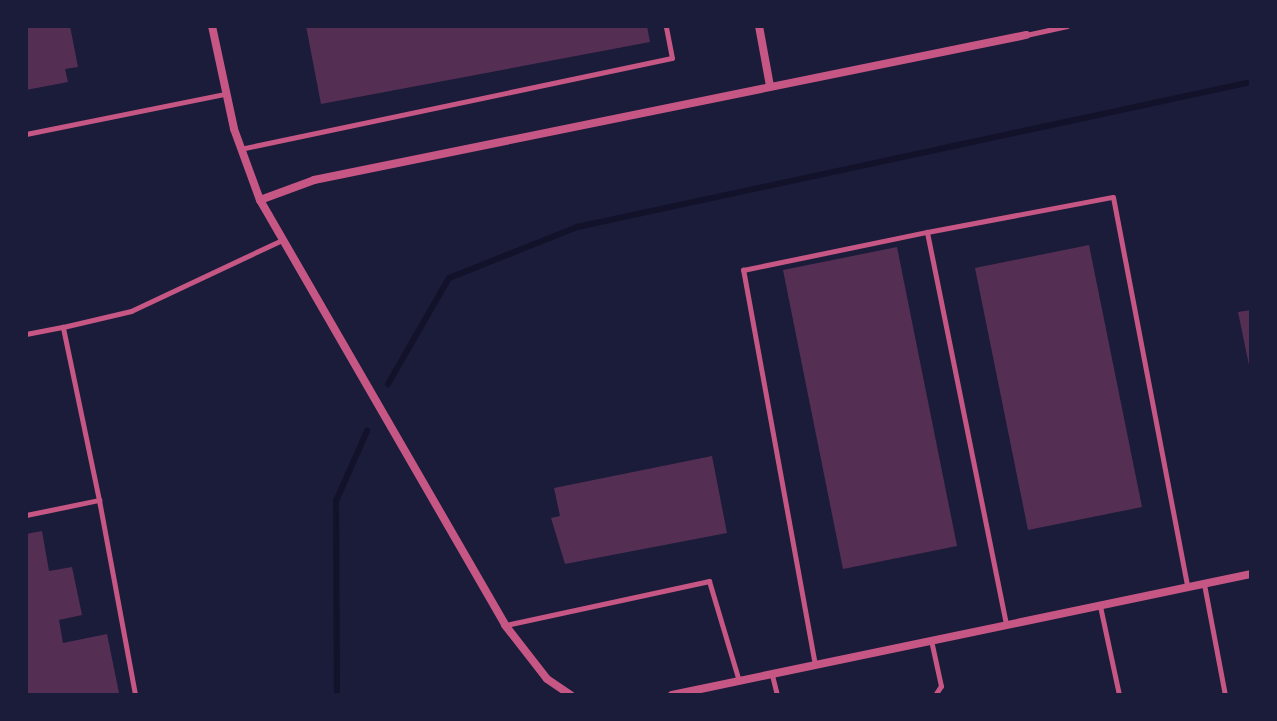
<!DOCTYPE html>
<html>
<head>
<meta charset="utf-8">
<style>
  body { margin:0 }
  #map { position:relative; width:1277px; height:721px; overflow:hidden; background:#1b1b3a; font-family:"Public Sans",sans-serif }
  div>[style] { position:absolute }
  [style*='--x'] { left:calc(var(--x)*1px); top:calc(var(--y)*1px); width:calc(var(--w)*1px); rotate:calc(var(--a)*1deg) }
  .stream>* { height:6px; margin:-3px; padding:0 3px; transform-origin:3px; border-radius:3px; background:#12122b }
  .building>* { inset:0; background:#542f53 }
  .service>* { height:5px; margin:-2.5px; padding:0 2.5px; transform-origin:2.5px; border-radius:2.5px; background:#c65784 }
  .minor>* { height:8px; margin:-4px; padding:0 4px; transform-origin:4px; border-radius:4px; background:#c65784 }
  span { translate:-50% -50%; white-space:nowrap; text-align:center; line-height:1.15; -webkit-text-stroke:8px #1b1b3a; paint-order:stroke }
  .frame { position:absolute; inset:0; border:28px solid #1b1b3a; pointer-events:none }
</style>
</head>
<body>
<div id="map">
  <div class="stream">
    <i style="--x:388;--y:384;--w:122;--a:-60.1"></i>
    <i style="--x:449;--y:278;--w:138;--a:-21.7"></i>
    <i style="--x:577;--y:227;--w:689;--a:-12.14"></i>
    <i style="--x:337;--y:695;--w:194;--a:-90.3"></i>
    <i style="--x:336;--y:501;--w:77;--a:-66.1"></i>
  </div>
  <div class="building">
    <i style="clip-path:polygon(26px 26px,70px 26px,78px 67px,65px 69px,68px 82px,26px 90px)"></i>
    <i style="clip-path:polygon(306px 26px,647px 26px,650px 42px,321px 104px)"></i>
    <i style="clip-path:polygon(1089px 245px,1142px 507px,1028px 530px,975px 268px)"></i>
    <i style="clip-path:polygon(897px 247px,957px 546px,843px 569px,783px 270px)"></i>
    <i style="clip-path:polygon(1251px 310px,1251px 369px,1250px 370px,1238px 312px)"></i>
    <i style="clip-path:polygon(712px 456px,727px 533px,565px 564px,551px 518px,560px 516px,554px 488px)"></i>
    <i style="clip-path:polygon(42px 531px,49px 571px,72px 567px,82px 615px,59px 620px,63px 643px,107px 634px,119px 693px,26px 695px,26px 534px)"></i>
  </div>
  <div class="service">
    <i style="--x:1026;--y:35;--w:42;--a:-12.4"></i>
    <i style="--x:26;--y:134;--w:203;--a:-11.4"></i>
    <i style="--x:240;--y:149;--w:441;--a:-11.9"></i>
    <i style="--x:672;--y:58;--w:33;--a:-101"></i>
    <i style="--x:26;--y:334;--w:38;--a:-11"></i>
    <i style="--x:99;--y:500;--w:177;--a:-101.8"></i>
    <i style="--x:63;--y:327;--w:70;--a:-13.2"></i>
    <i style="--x:131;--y:311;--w:167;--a:-25.2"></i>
    <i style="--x:26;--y:515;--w:75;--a:-11.6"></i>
    <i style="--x:99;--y:500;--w:198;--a:79.5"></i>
    <i style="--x:1204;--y:584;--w:113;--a:79.3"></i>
    <i style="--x:1100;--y:606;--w:91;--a:77.9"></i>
    <i style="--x:1006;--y:624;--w:400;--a:-101.4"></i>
    <i style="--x:927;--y:232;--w:189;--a:-10.7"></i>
    <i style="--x:1113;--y:197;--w:396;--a:79.2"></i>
    <i style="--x:506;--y:625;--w:208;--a:-12.2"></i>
    <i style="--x:709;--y:581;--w:104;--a:73.3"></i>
    <i style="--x:931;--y:640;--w:47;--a:77.7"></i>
    <i style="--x:941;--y:686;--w:11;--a:124"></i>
    <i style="--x:815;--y:665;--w:402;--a:-100.3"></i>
    <i style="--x:743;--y:270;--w:188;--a:-11.7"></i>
    <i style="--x:772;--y:675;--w:21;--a:76"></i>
  </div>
  <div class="minor">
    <i style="--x:212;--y:26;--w:105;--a:77.9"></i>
    <i style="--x:234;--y:129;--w:76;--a:69.9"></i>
    <i style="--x:260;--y:200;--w:491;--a:60"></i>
    <i style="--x:505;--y:625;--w:68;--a:52.1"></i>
    <i style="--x:547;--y:679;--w:29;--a:34"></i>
    <i style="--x:759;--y:26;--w:61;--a:79.6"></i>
    <i style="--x:260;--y:200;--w:58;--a:-20.3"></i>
    <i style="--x:314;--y:180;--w:727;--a:-11.51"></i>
    <i style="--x:672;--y:695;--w:592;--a:-11.8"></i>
  </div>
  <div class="frame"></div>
</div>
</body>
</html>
